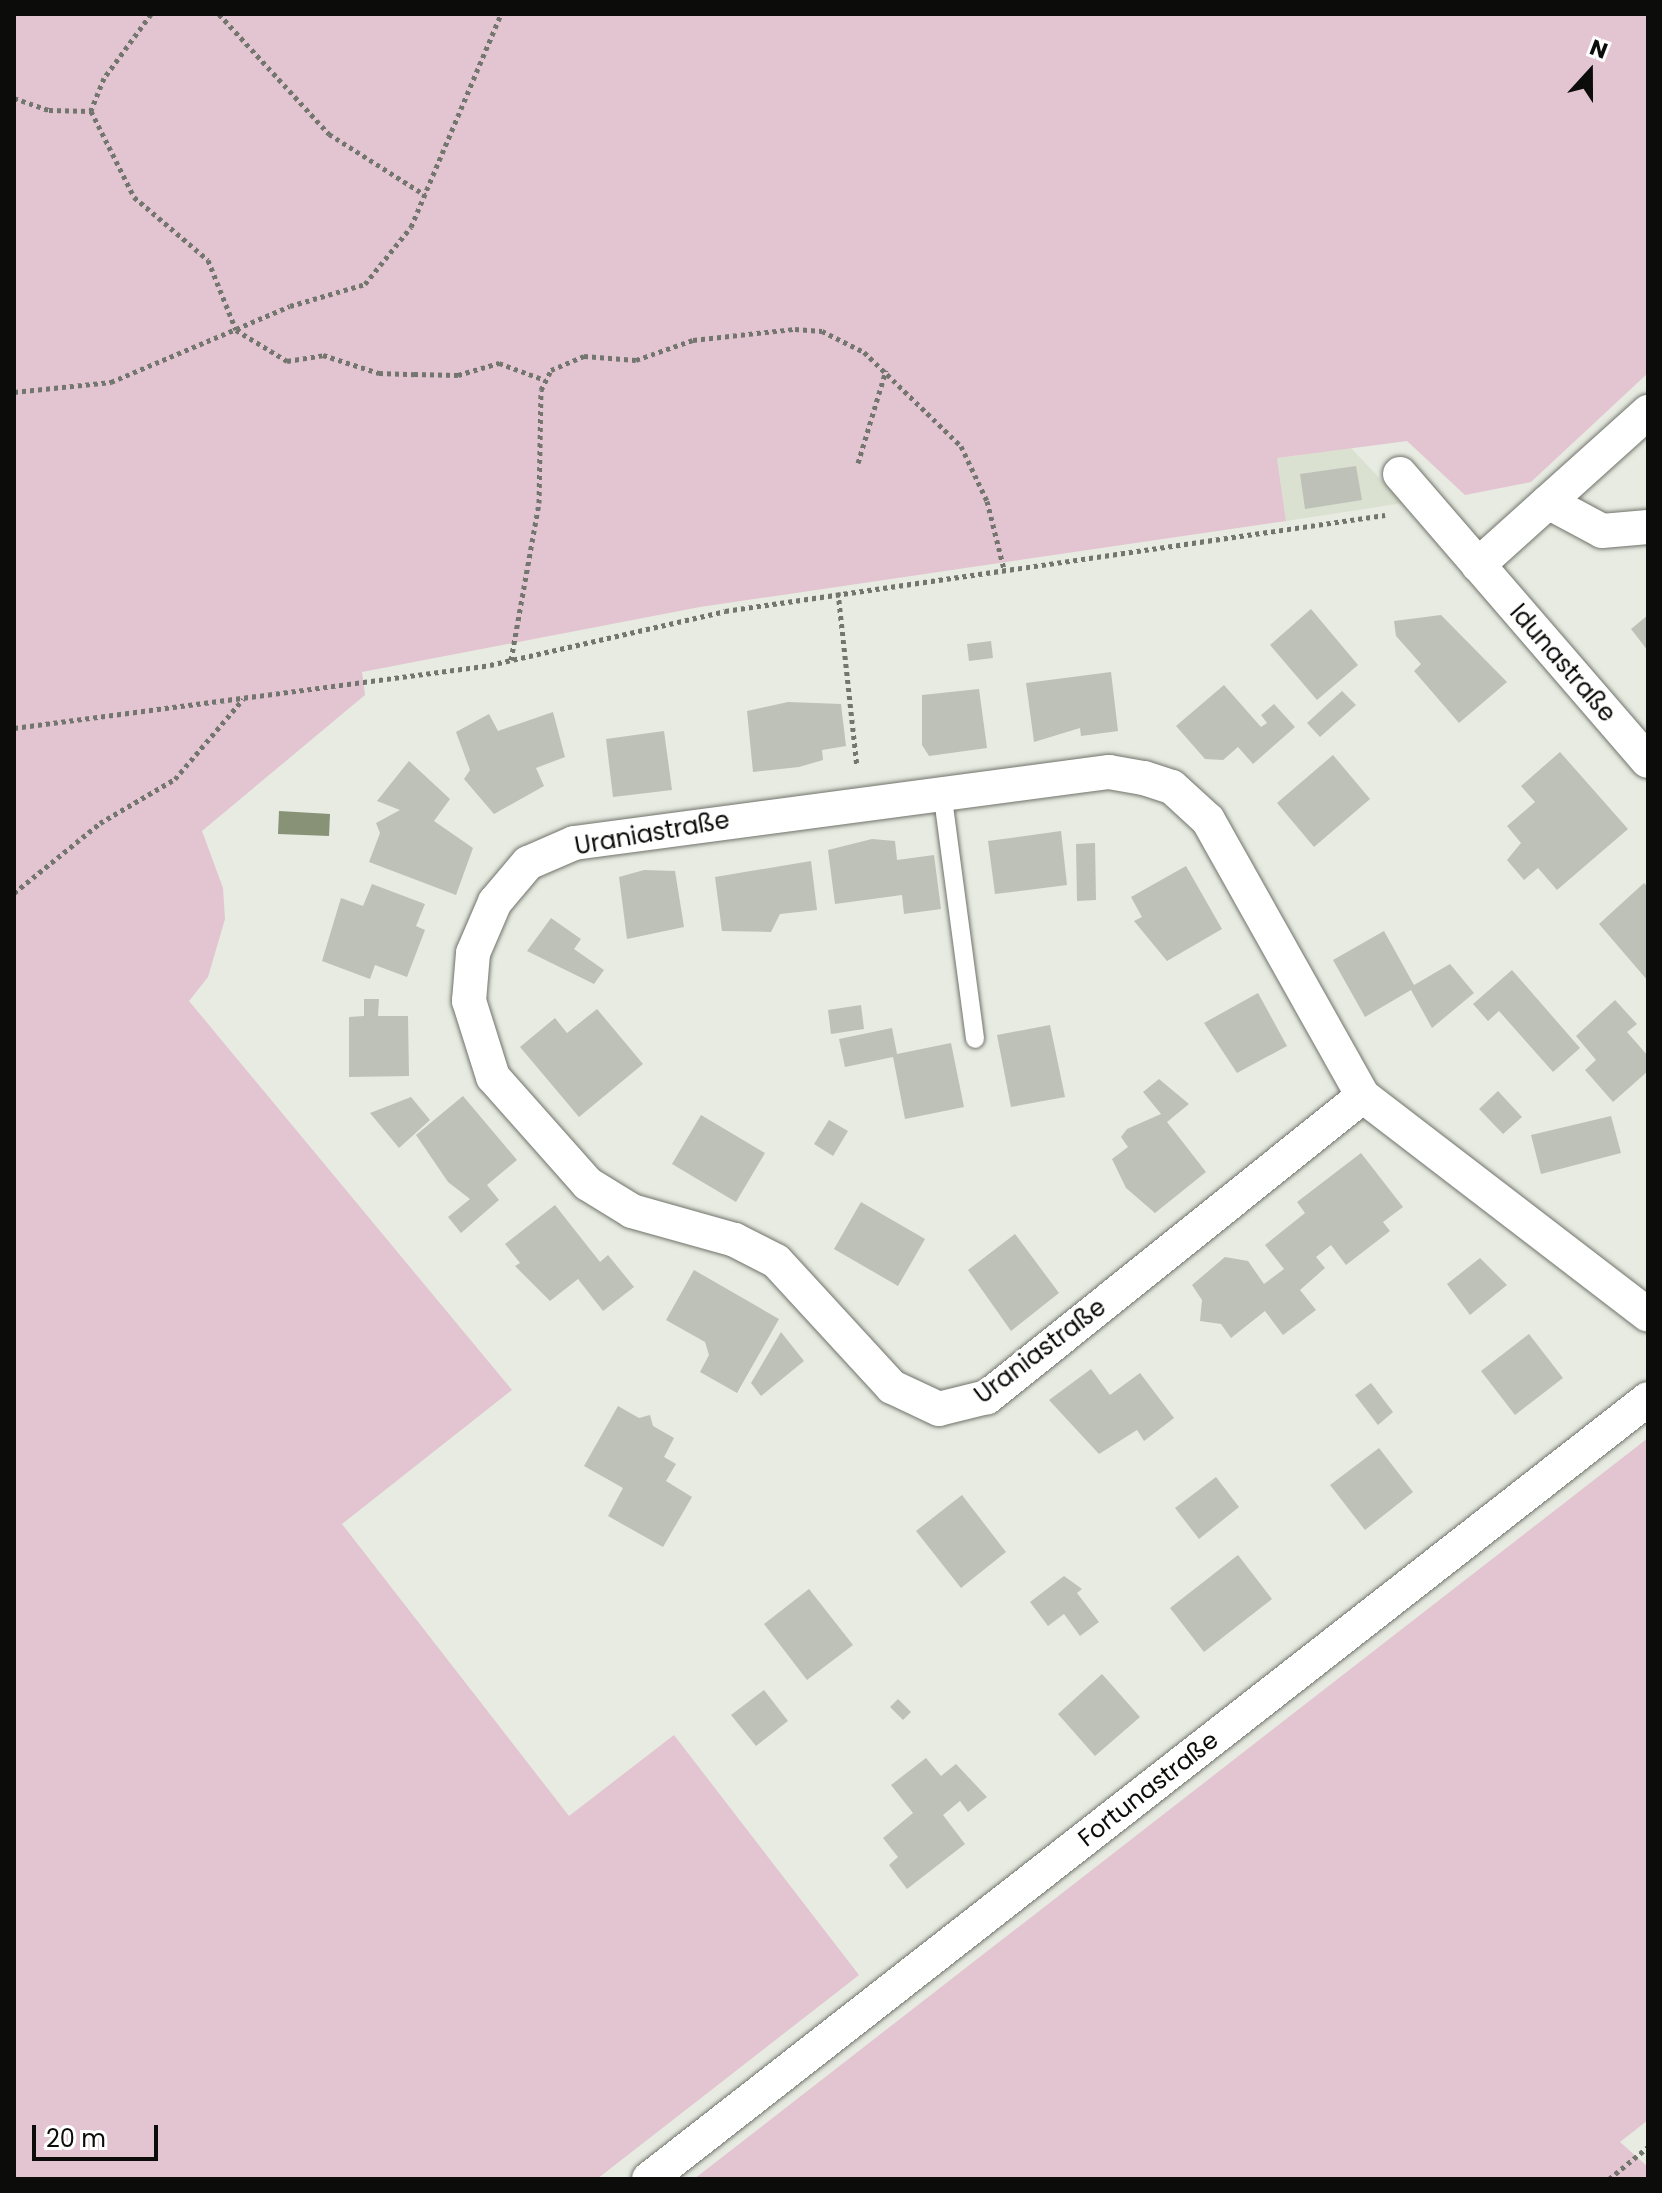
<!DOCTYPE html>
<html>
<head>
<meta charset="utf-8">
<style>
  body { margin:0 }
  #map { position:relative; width:1662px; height:2193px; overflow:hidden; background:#e7ebe1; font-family:Poppins,sans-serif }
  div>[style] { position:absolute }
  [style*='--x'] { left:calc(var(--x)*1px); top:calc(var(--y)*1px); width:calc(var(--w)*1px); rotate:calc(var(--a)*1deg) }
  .built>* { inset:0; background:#dae1d0 }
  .green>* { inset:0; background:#e3c5d1 }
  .water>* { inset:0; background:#889277 }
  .building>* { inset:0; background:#bdc1b8 }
  .path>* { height:5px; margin-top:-2.5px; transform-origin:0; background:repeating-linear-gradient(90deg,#73756f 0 4px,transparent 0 8px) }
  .roads { filter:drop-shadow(0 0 2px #70736b) drop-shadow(0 0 2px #70736b) }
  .lane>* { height:18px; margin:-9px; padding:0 9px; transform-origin:9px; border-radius:9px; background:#fff }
  .street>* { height:34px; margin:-17px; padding:0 17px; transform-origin:17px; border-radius:17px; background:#fff }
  span { translate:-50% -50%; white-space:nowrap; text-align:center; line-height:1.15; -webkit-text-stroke:6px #fff; paint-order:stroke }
  .street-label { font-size:24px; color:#0c0d0a }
  .frame { position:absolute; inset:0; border:16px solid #0c0d0a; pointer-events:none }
  .north { position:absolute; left:1550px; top:32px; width:80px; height:80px; -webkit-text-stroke:6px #fff; paint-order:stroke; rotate:21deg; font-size:22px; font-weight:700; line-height:32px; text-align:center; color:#0c0d0a }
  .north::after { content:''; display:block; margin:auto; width:28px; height:36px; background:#0c0d0a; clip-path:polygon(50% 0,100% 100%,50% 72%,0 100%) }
  .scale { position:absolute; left:32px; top:2125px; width:126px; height:36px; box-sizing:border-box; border:4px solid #0c0d0a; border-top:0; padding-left:10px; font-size:24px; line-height:28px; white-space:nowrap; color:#0c0d0a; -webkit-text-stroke:6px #fff; paint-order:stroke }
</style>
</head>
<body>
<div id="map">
  <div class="built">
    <i style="clip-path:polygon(1351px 448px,1403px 503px,1286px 521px,1277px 458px)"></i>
  </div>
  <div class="green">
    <i style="clip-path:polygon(14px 14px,1648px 14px,1648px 373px,1531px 482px,1465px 495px,1407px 441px,1277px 458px,1286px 521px,700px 607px,362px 672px,365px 695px,202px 831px,223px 888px,225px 919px,208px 977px,189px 1001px,512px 1390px,342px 1524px,569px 1816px,674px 1735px,859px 1975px,597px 2179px,14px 2179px)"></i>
    <i style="clip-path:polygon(1648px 1438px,1648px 2120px,1620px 2142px,1648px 2167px,1648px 2179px,694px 2179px)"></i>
  </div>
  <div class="water">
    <i style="clip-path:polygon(279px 811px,330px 814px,329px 836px,278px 834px)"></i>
  </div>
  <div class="building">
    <i style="clip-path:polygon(1356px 466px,1362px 500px,1305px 509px,1300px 474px)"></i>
    <i style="clip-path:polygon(1311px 609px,1358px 665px,1317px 700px,1270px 645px)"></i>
    <i style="clip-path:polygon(1441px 615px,1507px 682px,1459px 723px,1414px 671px,1421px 664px,1396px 636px,1394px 621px)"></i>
    <i style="clip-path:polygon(1648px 615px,1648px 651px,1631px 629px)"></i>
    <i style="clip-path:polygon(991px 641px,993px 658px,969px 661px,967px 644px)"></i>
    <i style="clip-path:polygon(1111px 672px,1118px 731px,1081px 736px,1080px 728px,1034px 742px,1026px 683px)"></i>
    <i style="clip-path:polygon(1224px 685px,1261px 727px,1267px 723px,1261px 715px,1274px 704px,1295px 727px,1253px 764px,1238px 747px,1223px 760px,1205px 759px,1176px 726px)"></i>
    <i style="clip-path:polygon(979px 689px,987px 748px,929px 756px,922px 745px,922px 695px)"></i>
    <i style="clip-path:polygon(1342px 691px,1356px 705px,1320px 737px,1307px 723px)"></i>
    <i style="clip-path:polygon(788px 702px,841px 704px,846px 746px,822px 750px,823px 760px,799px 767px,753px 772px,747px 711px)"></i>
    <i style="clip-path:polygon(553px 712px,565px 757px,536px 768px,544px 786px,494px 814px,464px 779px,470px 770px,456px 732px,489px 714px,498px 731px)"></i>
    <i style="clip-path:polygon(664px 731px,672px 790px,613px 797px,606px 739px)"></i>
    <i style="clip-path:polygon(1560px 752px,1628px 829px,1557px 890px,1538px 868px,1524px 880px,1507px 860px,1521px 843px,1507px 826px,1535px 802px,1521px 786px)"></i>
    <i style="clip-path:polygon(1333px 755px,1370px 799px,1314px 847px,1277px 803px)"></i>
    <i style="clip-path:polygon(409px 761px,450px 799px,434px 821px,473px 848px,456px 895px,369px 862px,380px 833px,376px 823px,400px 810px,377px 801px)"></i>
    <i style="clip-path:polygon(1061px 831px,1067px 885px,995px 894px,988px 841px)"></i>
    <i style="clip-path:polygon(872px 839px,895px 841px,897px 860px,934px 855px,941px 909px,904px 914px,902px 895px,835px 904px,828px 850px)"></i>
    <i style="clip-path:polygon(1095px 843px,1096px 900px,1077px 901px,1076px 844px)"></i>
    <i style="clip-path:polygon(811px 861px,817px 910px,780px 914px,771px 932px,722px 931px,715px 877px)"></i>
    <i style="clip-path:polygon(1186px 866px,1222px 929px,1167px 961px,1134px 921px,1142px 917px,1131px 897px)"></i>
    <i style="clip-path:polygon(644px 870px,675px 871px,684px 927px,627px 939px,619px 877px)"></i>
    <i style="clip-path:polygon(1644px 883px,1648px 887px,1648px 981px,1599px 924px)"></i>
    <i style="clip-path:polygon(372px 884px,425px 904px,416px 926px,425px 930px,407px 977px,375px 965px,370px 979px,322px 961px,341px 898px,363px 906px)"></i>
    <i style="clip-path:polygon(551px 918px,581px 939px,574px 949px,604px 970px,594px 984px,527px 951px)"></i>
    <i style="clip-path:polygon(1384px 931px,1414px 985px,1450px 964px,1474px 993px,1432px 1028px,1411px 990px,1365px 1017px,1333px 960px)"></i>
    <i style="clip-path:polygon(1512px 970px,1580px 1048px,1553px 1072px,1499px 1011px,1488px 1021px,1473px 1004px)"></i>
    <i style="clip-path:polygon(1258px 993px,1287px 1046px,1237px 1073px,1204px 1023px)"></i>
    <i style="clip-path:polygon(364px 999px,379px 999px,378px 1016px,408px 1016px,409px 1076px,349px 1077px,349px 1017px,364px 1016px)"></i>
    <i style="clip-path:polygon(1615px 1000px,1637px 1024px,1627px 1032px,1648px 1056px,1648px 1071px,1613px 1102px,1585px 1070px,1596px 1060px,1576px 1036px)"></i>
    <i style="clip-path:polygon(861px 1005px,864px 1029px,831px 1034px,828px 1010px)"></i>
    <i style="clip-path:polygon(597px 1009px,643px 1064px,579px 1117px,520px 1047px,555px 1018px,567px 1033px)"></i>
    <i style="clip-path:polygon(1050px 1025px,1065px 1097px,1011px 1107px,997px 1035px)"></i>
    <i style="clip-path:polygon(892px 1028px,897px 1054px,951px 1043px,964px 1107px,905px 1119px,893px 1057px,845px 1067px,839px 1039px)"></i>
    <i style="clip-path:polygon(1159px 1079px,1189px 1104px,1167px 1122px,1206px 1172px,1155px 1213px,1126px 1188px,1112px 1159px,1128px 1147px,1121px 1137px,1127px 1129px,1161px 1114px,1143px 1092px)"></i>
    <i style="clip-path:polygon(1498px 1091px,1522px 1117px,1503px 1134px,1479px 1109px)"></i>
    <i style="clip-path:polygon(463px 1096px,517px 1160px,487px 1185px,499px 1200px,461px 1233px,448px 1217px,470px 1199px,448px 1182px,416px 1135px)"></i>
    <i style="clip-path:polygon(411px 1097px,430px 1120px,399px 1148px,370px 1113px)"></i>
    <i style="clip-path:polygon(701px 1115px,765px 1153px,736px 1202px,672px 1164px)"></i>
    <i style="clip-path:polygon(1611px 1116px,1621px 1153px,1541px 1174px,1531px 1135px)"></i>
    <i style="clip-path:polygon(829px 1120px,848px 1131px,833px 1156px,814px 1144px)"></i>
    <i style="clip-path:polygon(1361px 1153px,1403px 1207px,1383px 1222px,1390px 1231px,1346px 1265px,1331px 1245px,1316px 1257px,1325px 1268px,1300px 1290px,1316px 1310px,1283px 1335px,1265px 1311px,1231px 1338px,1221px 1324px,1200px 1321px,1202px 1300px,1192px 1285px,1225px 1257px,1248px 1261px,1264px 1284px,1284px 1269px,1265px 1245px,1305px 1213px,1297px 1202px)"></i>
    <i style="clip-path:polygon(861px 1202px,925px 1239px,898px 1286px,834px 1249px)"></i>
    <i style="clip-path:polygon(555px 1205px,600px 1262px,608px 1255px,634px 1287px,603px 1311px,578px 1279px,550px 1301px,515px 1266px,520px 1263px,505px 1244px)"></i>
    <i style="clip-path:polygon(1015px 1234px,1059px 1293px,1011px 1331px,968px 1270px)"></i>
    <i style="clip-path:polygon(1480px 1258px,1507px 1285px,1470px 1315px,1447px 1284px)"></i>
    <i style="clip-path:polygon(694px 1270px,779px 1319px,737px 1393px,700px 1372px,709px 1355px,705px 1342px,666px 1320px)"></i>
    <i style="clip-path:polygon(781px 1332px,804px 1361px,761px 1396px,751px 1383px)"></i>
    <i style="clip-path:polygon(1529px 1334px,1563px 1378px,1515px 1415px,1481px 1371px)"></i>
    <i style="clip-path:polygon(1091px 1369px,1110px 1395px,1140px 1373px,1174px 1418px,1144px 1441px,1137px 1430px,1099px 1454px,1049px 1400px)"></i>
    <i style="clip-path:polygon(1371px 1383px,1393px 1412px,1378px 1425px,1355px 1395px)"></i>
    <i style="clip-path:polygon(618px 1406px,639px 1418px,650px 1415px,653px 1426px,674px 1438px,664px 1457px,676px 1464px,666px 1481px,692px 1497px,663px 1547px,608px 1516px,623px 1488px,584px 1466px)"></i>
    <i style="clip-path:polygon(1379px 1448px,1413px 1492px,1365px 1530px,1330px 1485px)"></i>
    <i style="clip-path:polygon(1216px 1477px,1239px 1507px,1199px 1539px,1175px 1508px)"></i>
    <i style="clip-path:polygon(962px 1495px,1006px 1552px,961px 1588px,916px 1531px)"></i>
    <i style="clip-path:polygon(1238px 1555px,1272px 1599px,1204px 1652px,1170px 1608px)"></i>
    <i style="clip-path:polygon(1064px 1576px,1082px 1589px,1077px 1593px,1099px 1622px,1080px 1636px,1064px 1614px,1048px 1626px,1030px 1602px)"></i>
    <i style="clip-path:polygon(809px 1589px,853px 1645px,807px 1680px,764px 1624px)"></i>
    <i style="clip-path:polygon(1102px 1674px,1140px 1717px,1095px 1756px,1058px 1714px)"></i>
    <i style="clip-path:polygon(764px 1690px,788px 1721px,756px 1746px,731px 1715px)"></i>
    <i style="clip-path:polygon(898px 1699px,911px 1712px,903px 1720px,890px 1707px)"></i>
    <i style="clip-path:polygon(926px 1758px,941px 1776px,956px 1764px,987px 1797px,968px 1812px,960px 1801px,943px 1815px,965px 1844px,907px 1889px,889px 1865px,898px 1857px,883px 1838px,913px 1813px,891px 1785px)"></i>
  </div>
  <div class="path">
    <i style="--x:151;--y:14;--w:79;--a:126.3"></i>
    <i style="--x:104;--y:78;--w:35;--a:112"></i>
    <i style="--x:91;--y:111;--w:96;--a:63.4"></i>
    <i style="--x:134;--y:197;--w:97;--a:40.4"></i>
    <i style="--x:208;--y:260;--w:75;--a:68.2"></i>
    <i style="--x:236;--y:330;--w:60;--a:31.3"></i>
    <i style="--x:287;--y:361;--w:36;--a:-9"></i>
    <i style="--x:323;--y:355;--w:59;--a:17.8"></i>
    <i style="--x:379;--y:373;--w:35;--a:2"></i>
    <i style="--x:414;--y:374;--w:44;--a:1.3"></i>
    <i style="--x:458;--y:375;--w:43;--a:-16.3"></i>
    <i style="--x:499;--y:363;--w:49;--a:20.3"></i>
    <i style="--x:219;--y:14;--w:163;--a:47.5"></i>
    <i style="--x:329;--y:134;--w:114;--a:32.4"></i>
    <i style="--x:14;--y:98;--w:37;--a:19"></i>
    <i style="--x:49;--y:110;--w:42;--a:1.4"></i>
    <i style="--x:14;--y:392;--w:98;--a:-5.9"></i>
    <i style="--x:111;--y:382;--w:194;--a:-23"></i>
    <i style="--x:290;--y:306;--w:78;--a:-16.3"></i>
    <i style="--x:365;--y:284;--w:73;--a:-51.1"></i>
    <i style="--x:411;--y:227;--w:231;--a:-67.1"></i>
    <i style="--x:858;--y:463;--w:97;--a:-73.2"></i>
    <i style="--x:838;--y:592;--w:175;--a:83.8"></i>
    <i style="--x:511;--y:660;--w:159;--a:-79.9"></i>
    <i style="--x:539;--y:503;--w:113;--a:-89"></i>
    <i style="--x:541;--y:390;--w:22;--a:-63"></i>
    <i style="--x:551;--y:370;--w:36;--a:-23"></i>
    <i style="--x:584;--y:356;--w:52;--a:4.4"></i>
    <i style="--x:636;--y:360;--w:60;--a:-19.3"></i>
    <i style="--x:693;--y:340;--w:103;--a:-6.2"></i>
    <i style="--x:795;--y:329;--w:27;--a:4"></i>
    <i style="--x:822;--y:331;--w:47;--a:26.6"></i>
    <i style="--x:864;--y:352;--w:135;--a:44.1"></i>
    <i style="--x:961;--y:446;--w:61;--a:64.7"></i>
    <i style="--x:987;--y:501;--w:70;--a:76"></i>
    <i style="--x:14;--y:728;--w:480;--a:-7.5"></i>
    <i style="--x:490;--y:665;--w:241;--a:-12.9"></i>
    <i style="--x:725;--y:611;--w:667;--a:-8.28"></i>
    <i style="--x:14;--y:893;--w:111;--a:-39.1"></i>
    <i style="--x:100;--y:823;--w:87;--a:-30.4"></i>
    <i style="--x:175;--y:779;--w:105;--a:-49.6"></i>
    <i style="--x:1609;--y:2179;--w:50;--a:-39.4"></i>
  </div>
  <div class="roads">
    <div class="lane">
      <i style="--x:942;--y:791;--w:250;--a:82.4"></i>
    </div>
    <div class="street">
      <i style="--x:1400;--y:474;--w:379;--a:49.2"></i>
      <i style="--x:1548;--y:502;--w:61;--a:28.2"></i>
      <i style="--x:1602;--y:531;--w:46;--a:-5"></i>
      <i style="--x:1478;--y:565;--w:229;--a:-42"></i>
      <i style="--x:1363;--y:1096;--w:482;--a:141.3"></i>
      <i style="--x:987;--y:1397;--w:49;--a:166"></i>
      <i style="--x:939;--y:1409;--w:52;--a:-154.9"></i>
      <i style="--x:892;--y:1387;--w:171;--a:-132.6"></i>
      <i style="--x:776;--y:1261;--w:46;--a:-152.9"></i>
      <i style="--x:735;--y:1240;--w:107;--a:-164.3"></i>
      <i style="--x:632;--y:1211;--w:52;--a:-148.5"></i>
      <i style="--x:588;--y:1184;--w:143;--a:-131.6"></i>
      <i style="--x:493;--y:1077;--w:80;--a:-107.5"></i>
      <i style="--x:469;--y:1001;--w:48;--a:-85.2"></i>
      <i style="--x:473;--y:953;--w:56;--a:-66.7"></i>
      <i style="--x:495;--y:902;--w:51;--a:-49.8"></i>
      <i style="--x:528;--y:863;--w:50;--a:-23.5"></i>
      <i style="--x:574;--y:843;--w:540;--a:-7.56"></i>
      <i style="--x:1109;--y:772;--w:36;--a:10"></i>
      <i style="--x:1144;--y:778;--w:29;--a:18"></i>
      <i style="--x:1172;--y:787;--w:49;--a:42.5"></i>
      <i style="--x:1208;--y:820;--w:317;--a:60.7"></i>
      <i style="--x:1363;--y:1096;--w:359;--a:37.5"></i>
      <i style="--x:649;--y:2179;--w:1267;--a:-37.98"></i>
    </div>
  </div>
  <div class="street-label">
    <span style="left:1563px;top:663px;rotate:49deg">Idunastraße</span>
    <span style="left:652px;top:833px;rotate:-10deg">Uraniastraße</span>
    <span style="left:1040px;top:1351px;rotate:-37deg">Uraniastraße</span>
    <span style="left:1148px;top:1789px;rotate:-38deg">Fortunastraße</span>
  </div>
  <div class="frame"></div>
  <div class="north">N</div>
  <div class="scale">20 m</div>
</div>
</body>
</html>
